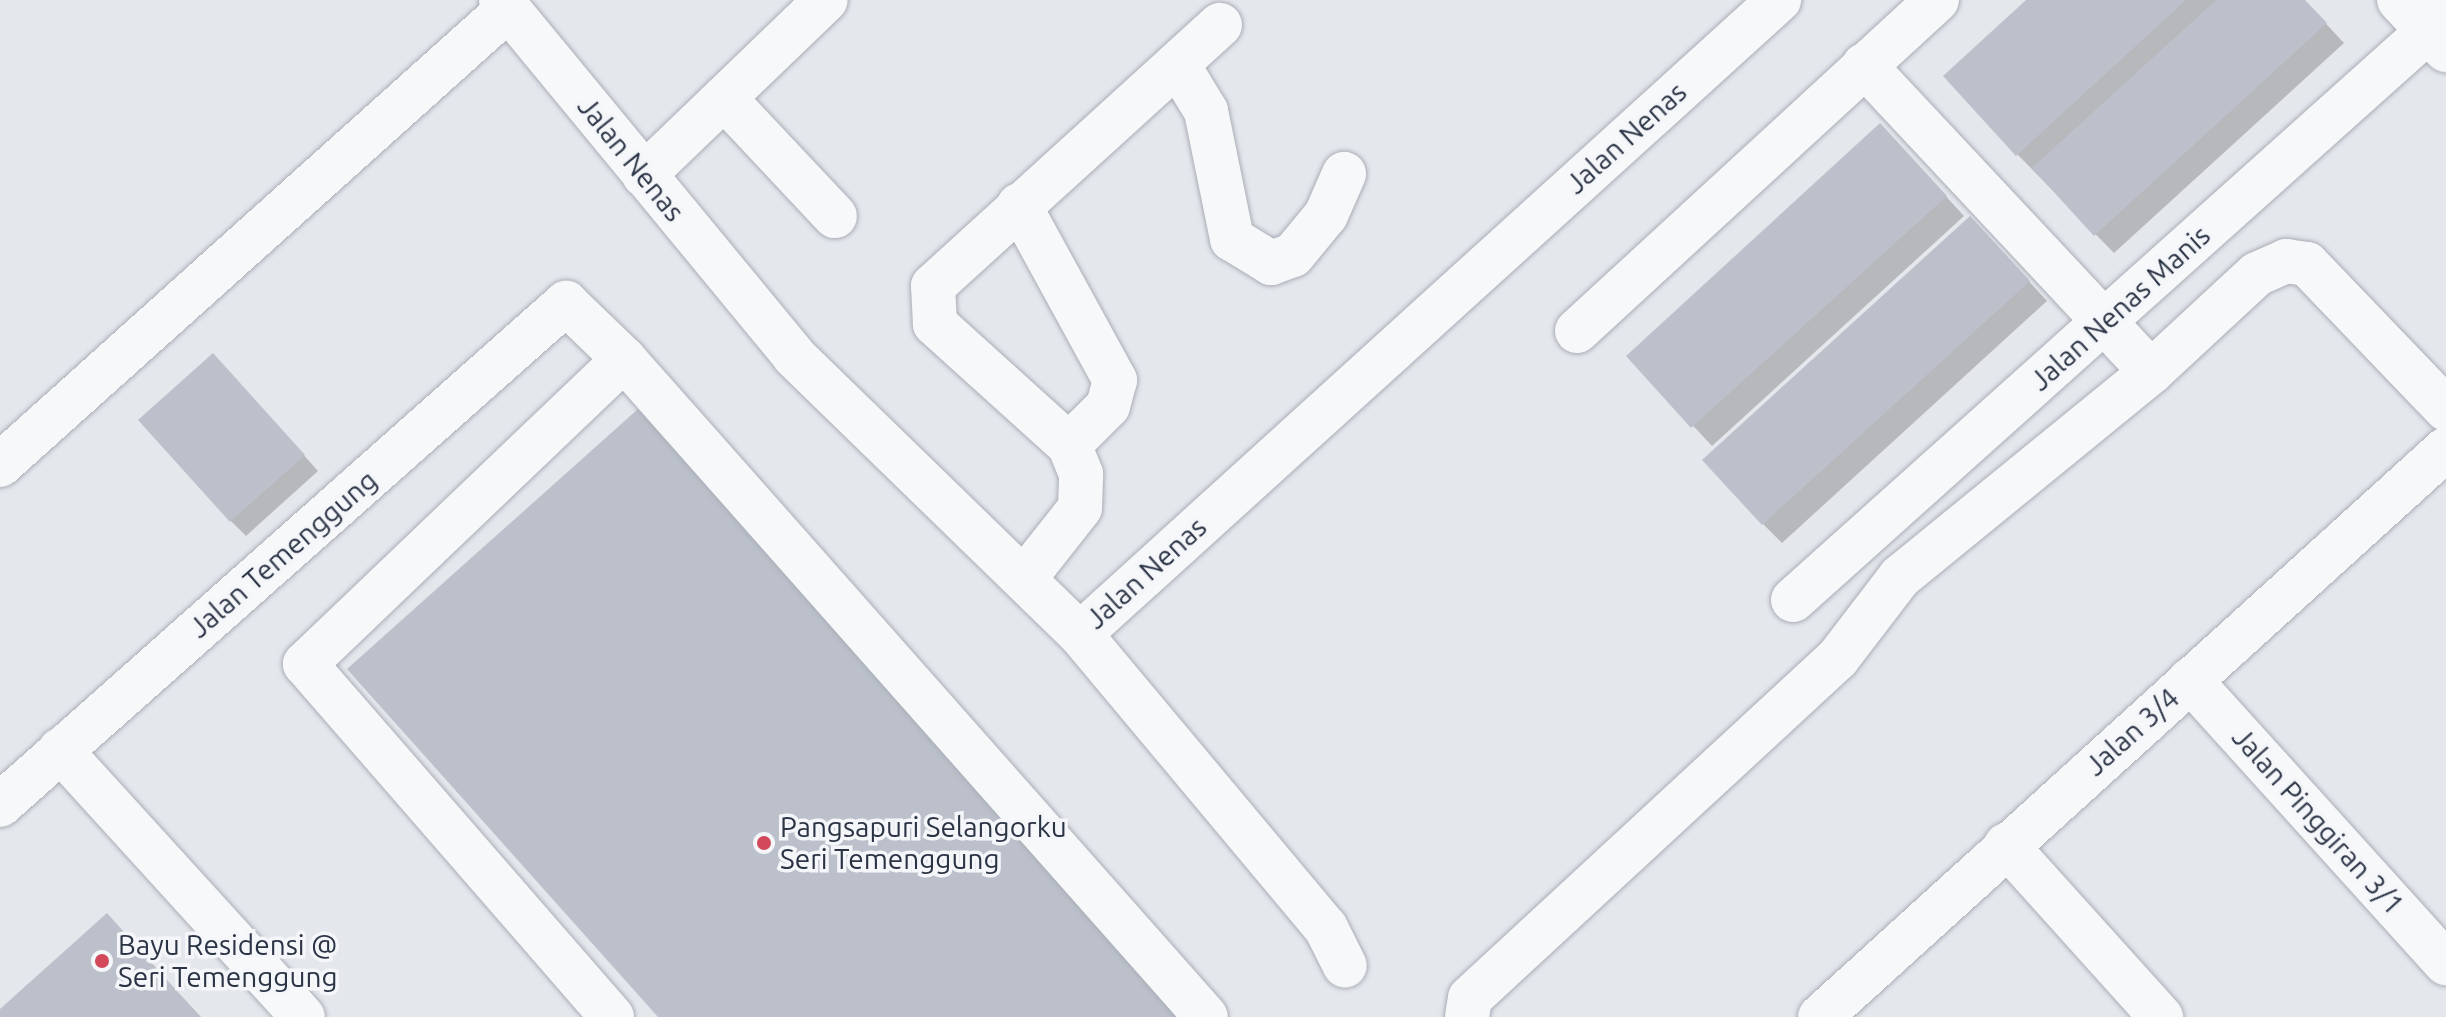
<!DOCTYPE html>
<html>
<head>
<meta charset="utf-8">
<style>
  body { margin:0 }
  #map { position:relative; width:2446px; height:1017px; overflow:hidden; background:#e4e7ec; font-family:Ubuntu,sans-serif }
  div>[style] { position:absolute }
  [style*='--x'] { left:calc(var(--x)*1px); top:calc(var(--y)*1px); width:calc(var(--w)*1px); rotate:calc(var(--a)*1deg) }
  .shadow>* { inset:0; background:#0003 }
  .building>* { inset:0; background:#bbc0ca }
  .roads { filter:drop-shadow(0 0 2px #a9aeb7) drop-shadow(0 0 2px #a9aeb7) }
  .minor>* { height:44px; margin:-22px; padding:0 22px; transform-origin:22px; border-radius:22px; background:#f7f8fa }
  .dots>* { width:22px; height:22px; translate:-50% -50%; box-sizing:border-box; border:4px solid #f4f6f9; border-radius:50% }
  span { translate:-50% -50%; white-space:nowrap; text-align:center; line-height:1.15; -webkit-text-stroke:7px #f4f6f9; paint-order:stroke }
  .street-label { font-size:28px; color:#2b3445 }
  .poi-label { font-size:28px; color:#2b3445 }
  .left { translate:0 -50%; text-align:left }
</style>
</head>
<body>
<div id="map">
  <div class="shadow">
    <i style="clip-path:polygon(2029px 0,2304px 0,2344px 43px,2114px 253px,2017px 154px)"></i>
    <i style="clip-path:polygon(1899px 145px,1964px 216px,1712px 446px,1628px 356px)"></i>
    <i style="clip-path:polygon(1989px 238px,2047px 301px,1782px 543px,1763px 524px)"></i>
    <i style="clip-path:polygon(228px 370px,318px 471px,246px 536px,231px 521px)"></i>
    <i style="clip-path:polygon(107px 916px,201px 1017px,0 1017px,0 1012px)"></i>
  </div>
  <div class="building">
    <i style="clip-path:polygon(2026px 0,2186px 0,2016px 156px,1943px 76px)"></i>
    <i style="clip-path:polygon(2216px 0,2305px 0,2327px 23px,2094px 236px,2032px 168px)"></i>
    <i style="clip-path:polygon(1880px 123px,1947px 196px,1691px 428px,1626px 356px)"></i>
    <i style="clip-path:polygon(1970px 216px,2030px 281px,1762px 525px,1702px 460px)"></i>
    <i style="clip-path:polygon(213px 353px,305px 455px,230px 522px,138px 420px)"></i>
    <i style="clip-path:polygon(638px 409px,1181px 1017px,658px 1017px,347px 669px)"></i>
    <i style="clip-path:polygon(107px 913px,200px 1017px,0 1017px,0 1009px)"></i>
  </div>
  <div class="roads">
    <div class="minor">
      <i style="--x:501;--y:0;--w:461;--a:50.5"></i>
      <i style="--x:794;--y:356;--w:399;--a:44.2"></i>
      <i style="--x:1080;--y:634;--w:383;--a:50.1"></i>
      <i style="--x:1326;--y:928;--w:42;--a:63.4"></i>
      <i style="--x:2399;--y:0;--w:69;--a:46.8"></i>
      <i style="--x:1178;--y:65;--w:54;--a:58.7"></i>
      <i style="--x:1206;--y:111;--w:131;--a:78.5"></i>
      <i style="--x:1232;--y:239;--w:46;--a:31.6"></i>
      <i style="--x:1271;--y:263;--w:23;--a:-20"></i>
      <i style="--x:1293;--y:255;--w:52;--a:-50.5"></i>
      <i style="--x:1326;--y:215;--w:45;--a:-66.3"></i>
      <i style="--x:1864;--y:65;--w:420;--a:46.9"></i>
      <i style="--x:724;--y:98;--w:162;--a:46.8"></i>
      <i style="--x:644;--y:175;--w:252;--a:-43.9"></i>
      <i style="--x:1019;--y:205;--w:200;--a:61.3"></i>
      <i style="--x:1115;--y:380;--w:27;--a:105"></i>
      <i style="--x:1108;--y:406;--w:55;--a:135"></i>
      <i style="--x:1577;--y:331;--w:489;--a:-42.6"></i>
      <i style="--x:0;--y:465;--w:683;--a:-41.91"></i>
      <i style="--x:1024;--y:579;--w:90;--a:-51.7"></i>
      <i style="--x:1080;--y:508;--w:34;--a:-88"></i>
      <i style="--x:1081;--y:474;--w:31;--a:-112"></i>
      <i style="--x:1069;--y:445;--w:181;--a:-137.9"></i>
      <i style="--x:935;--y:324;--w:38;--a:-93"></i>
      <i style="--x:933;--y:286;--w:388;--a:-42.3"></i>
      <i style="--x:1793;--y:600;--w:877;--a:-41.86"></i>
      <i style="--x:1080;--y:634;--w:944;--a:-42.21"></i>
      <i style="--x:2190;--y:680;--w:382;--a:47.9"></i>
      <i style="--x:60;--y:750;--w:361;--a:47.7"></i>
      <i style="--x:0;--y:805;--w:757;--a:-41.57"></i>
      <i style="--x:566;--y:303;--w:81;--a:44"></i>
      <i style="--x:2006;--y:845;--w:232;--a:48"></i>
      <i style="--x:612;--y:1017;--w:468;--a:-131"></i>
      <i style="--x:305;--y:664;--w:441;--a:-43.7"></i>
      <i style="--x:624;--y:359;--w:878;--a:48.51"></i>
      <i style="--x:1467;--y:1017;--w:19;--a:-81"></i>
      <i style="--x:1470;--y:998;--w:501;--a:-42.74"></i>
      <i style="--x:1838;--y:658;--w:102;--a:-52.6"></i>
      <i style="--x:1900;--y:577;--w:324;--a:-39.2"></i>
      <i style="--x:2151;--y:372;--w:144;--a:-42.8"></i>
      <i style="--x:2257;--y:274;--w:32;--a:-24"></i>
      <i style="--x:2286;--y:261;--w:21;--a:8"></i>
      <i style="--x:2307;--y:264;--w:201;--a:46.2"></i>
      <i style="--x:1820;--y:1017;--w:845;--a:-42.22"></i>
    </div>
  </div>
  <div class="dots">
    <i style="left:764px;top:843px;background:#d1495b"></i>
    <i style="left:102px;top:961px;background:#d1495b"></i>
  </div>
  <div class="street-label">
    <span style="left:1626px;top:138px;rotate:-42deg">Jalan Nenas</span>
    <span style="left:631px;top:159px;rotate:51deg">Jalan Nenas</span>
    <span style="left:2120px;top:308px;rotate:-42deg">Jalan Nenas Manis</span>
    <span style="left:283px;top:554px;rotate:-41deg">Jalan Temenggung</span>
    <span style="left:1146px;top:573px;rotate:-42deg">Jalan Nenas</span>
    <span style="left:2132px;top:732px;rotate:-42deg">Jalan 3/4</span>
    <span style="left:2318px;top:821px;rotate:48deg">Jalan Pinggiran 3/1</span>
  </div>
  <div class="poi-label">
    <span class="left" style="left:780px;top:843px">Pangsapuri Selangorku<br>Seri Temenggung</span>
    <span class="left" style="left:118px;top:961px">Bayu Residensi @<br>Seri Temenggung</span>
  </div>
</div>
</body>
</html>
